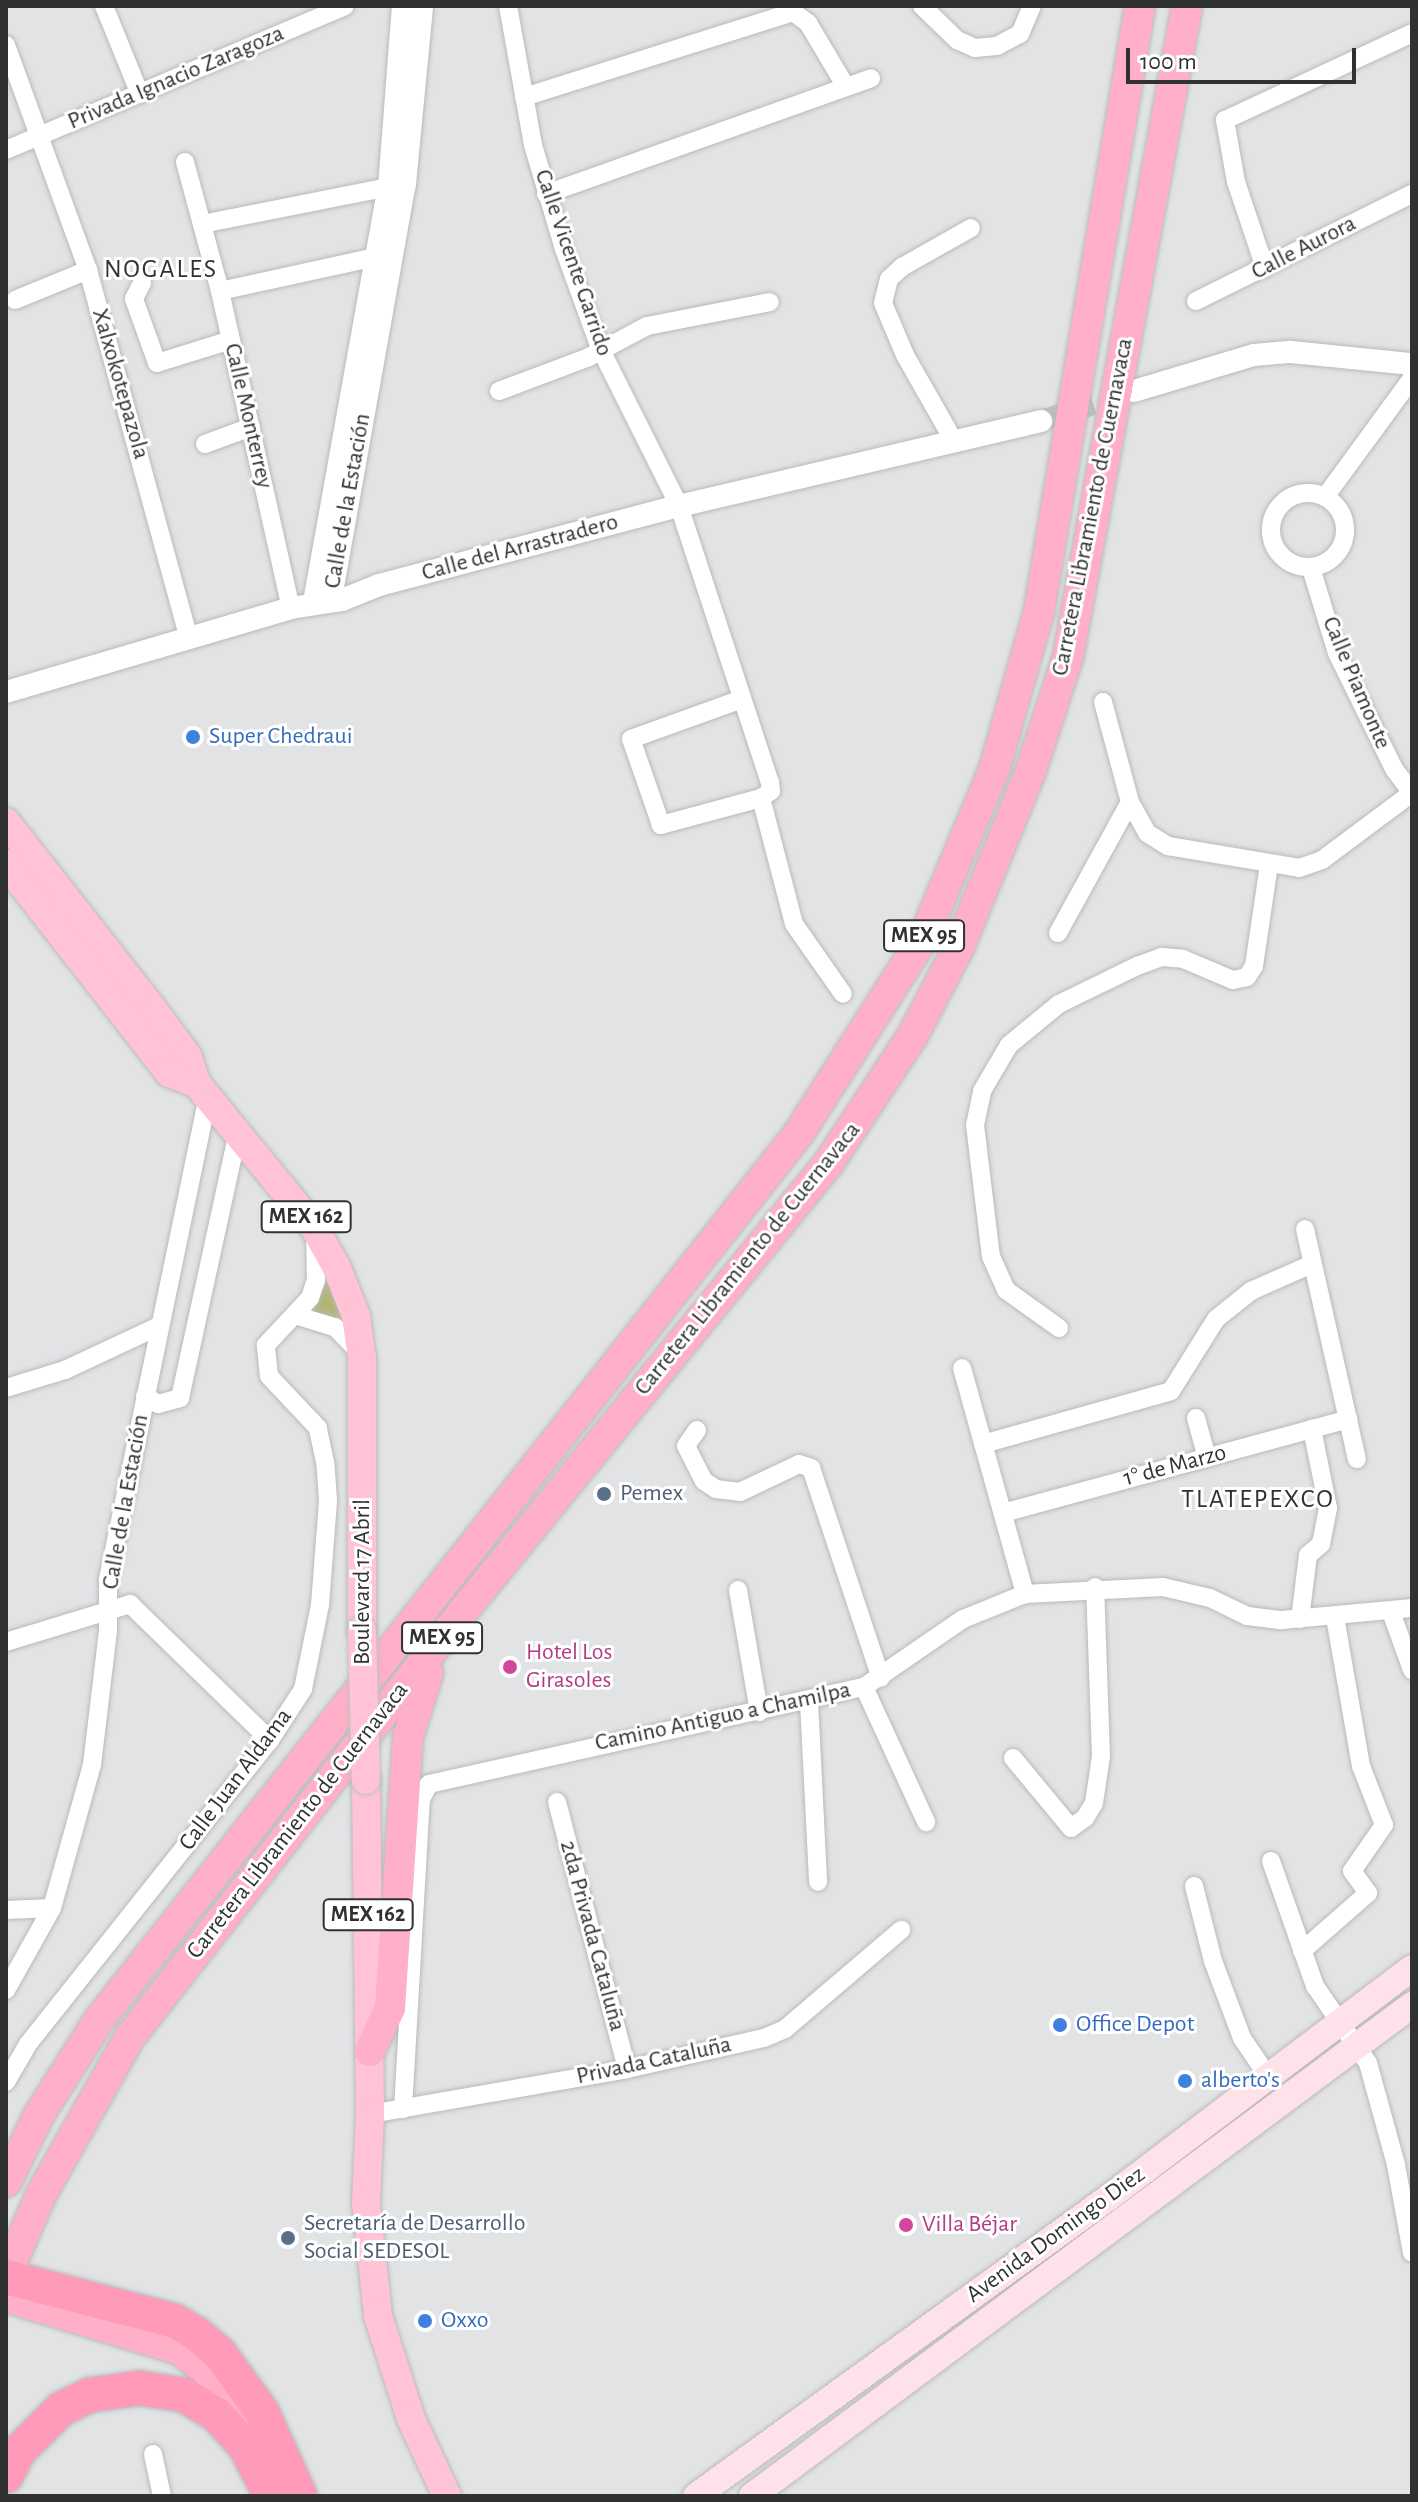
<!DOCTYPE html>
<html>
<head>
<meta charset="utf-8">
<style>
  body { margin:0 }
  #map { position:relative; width:1418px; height:2502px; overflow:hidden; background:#e2e3e5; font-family:"Alegreya Sans",sans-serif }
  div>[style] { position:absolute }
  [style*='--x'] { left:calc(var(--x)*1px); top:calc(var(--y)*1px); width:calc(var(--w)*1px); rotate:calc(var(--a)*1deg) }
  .green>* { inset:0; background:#b3b672 }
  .tertiary-tunnel>* { height:22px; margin-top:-11px; transform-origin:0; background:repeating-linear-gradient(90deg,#bebfc1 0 22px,transparent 0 33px) }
  .roads { filter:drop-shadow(0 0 2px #b9babc) drop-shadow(0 0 2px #b9babc) }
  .minor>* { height:18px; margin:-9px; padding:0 9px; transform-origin:9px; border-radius:9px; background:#fff }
  .minor>.ring { margin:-9px; padding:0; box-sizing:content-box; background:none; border:18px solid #fff; border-radius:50% }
  .tertiary>* { height:22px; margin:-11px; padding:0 11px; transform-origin:11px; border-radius:11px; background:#fff }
  .secondary>* { height:26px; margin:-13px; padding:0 13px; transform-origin:13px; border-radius:13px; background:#ffe1ea }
  .primary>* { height:28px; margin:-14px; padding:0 14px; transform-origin:14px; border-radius:14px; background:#ffc3d5 }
  .trunk>* { height:30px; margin:-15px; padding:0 15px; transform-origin:15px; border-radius:15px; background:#ffafc7 }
  .motorway>* { height:34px; margin:-17px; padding:0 17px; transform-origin:17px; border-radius:17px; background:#ff9bb9 }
  .bridges { filter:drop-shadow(0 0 2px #c1c1c1) drop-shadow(0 0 2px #c1c1c1) }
  .primary-bridge>* { height:28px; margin:-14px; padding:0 14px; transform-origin:14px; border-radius:14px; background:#ffc3d5 }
  .dots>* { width:22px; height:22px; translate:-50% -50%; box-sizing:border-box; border:4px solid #fff; border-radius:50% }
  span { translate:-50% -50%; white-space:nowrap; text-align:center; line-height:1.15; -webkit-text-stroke:6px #fff; paint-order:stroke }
  .shield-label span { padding:2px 6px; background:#fff; border:2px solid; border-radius:6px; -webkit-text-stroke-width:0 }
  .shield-label { font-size:22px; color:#303131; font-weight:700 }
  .street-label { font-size:24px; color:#303131 }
  .shop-label { font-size:24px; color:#366cbe }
  .left { translate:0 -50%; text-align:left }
  .service-label { font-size:24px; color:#4e5e75 }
  .hotel-label { font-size:24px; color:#b23c85 }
  .neighbourhood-label { font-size:26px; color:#303131; letter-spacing:2px }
  .frame { position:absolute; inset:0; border:8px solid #303131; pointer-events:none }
  .scale { position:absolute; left:1126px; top:48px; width:230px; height:36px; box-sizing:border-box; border:4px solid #303131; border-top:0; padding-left:10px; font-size:24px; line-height:28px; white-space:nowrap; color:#303131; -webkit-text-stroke:6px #fff; paint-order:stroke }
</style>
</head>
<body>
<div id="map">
  <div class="green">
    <i style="clip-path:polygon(328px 1280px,345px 1320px,310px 1311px)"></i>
  </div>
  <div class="tertiary-tunnel">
    <i style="--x:1041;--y:421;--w:90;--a:-18"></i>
  </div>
  <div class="roads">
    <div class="minor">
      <i style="--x:104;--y:6;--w:95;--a:67.8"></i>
      <i style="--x:508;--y:6;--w:141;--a:79.8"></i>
      <i style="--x:533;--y:145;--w:109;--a:73.4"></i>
      <i style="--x:564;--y:249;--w:105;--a:70"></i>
      <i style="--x:600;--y:348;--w:177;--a:63.4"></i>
      <i style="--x:679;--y:506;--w:291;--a:71.8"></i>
      <i style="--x:770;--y:782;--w:9;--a:84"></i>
      <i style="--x:771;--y:791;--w:12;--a:145"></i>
      <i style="--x:761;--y:798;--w:104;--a:164.9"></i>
      <i style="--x:661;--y:825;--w:91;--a:-109.2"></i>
      <i style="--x:631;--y:739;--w:118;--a:-19.8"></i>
      <i style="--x:922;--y:6;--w:49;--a:44.2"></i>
      <i style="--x:957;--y:40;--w:20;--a:24"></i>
      <i style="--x:975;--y:48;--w:22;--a:-5"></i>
      <i style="--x:997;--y:46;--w:26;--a:-28"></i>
      <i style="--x:1020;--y:34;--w:30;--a:-67"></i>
      <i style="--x:6;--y:45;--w:239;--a:70"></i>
      <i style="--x:88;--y:270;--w:379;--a:74.7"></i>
      <i style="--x:524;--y:97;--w:282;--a:-17.5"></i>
      <i style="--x:793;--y:12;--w:19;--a:36"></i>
      <i style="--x:808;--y:23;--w:74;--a:59.3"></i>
      <i style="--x:6;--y:150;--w:368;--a:-23"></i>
      <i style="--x:185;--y:162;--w:134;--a:74.8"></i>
      <i style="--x:220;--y:291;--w:325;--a:77.4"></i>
      <i style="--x:546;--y:194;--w:345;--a:-19.6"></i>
      <i style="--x:202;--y:224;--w:191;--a:-11.2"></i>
      <i style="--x:1265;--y:268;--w:91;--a:-108.6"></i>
      <i style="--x:1236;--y:182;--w:63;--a:-100.1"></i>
      <i style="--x:1225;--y:120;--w:206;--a:-24.9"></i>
      <i style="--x:142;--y:283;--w:18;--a:117"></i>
      <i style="--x:134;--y:299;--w:68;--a:70.2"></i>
      <i style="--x:157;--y:363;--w:77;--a:-17.3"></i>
      <i style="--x:220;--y:291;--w:173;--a:-12.3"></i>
      <i style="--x:15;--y:300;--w:79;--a:-22.3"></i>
      <i style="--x:1196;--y:301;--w:241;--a:-26.4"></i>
      <i style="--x:499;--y:391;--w:94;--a:-20.6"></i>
      <i style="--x:587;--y:358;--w:68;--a:-28.1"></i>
      <i style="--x:647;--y:326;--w:125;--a:-11"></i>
      <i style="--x:955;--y:443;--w:101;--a:-119.6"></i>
      <i style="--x:905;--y:355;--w:56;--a:-112.9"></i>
      <i style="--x:883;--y:303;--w:25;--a:-76"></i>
      <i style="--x:889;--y:279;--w:18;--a:-43"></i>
      <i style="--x:902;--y:267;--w:79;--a:-29.5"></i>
      <i style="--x:205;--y:444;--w:49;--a:-20.3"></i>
      <i class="ring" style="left:1271px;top:493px;width:56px;height:56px"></i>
      <i style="--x:1325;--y:497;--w:147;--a:-53.8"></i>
      <i style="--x:1311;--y:568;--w:89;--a:73"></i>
      <i style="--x:1337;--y:653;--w:129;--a:63.8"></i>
      <i style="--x:1394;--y:769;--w:30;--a:53"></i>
      <i style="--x:1103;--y:702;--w:104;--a:74.9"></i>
      <i style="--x:1130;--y:802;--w:35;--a:61"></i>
      <i style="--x:1147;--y:833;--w:25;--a:32"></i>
      <i style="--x:1168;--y:846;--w:133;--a:9.5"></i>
      <i style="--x:1299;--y:868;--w:24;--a:-19"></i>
      <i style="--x:1322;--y:860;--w:112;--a:-36.7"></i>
      <i style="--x:761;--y:798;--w:130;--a:75.3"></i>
      <i style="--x:794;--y:924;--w:85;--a:55"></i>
      <i style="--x:1058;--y:933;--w:149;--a:-61.2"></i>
      <i style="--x:1305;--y:1229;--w:236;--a:77.3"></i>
      <i style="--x:298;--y:1316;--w:39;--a:17"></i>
      <i style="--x:335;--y:1327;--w:33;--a:46"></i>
      <i style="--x:1059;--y:1328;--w:65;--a:-144.4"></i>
      <i style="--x:1006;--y:1290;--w:36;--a:-114"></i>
      <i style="--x:991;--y:1257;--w:133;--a:-96.9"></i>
      <i style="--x:975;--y:1125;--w:35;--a:-78"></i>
      <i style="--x:982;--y:1091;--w:53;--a:-59.6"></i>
      <i style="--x:1009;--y:1045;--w:65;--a:-39.4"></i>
      <i style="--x:1059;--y:1004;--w:87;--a:-26"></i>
      <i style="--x:1137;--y:966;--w:27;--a:-20"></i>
      <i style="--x:1162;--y:957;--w:21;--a:5"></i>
      <i style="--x:1183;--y:959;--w:54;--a:22.8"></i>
      <i style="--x:1233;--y:980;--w:14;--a:-12"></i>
      <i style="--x:1247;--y:977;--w:13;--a:-58"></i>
      <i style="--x:1254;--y:966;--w:102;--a:-81.6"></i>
      <i style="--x:962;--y:1368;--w:235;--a:74.4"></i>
      <i style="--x:6;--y:1388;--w:62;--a:-17"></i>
      <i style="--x:65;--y:1370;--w:104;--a:-25.1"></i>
      <i style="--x:145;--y:1396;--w:15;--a:32"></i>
      <i style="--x:158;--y:1404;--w:23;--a:-15"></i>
      <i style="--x:180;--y:1398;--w:271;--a:-77.7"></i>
      <i style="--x:1196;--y:1418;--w:41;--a:74.6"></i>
      <i style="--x:697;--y:1430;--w:19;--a:125"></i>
      <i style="--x:686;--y:1446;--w:39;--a:63"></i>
      <i style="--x:704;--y:1481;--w:14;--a:34"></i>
      <i style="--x:716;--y:1489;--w:24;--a:7"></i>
      <i style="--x:740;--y:1492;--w:65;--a:-25.4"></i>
      <i style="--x:799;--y:1464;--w:13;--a:18"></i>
      <i style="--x:811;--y:1468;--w:221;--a:71.6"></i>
      <i style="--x:983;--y:1444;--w:195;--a:-15.7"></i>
      <i style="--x:1171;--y:1391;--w:85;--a:-58"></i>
      <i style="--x:1216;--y:1319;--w:45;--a:-38.7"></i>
      <i style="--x:1251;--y:1291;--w:67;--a:-23.9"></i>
      <i style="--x:1003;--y:1513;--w:358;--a:-15.2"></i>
      <i style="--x:738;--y:1590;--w:124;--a:80.2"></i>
      <i style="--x:1391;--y:1612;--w:62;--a:70.1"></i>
      <i style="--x:1300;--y:1619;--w:64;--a:-82.9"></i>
      <i style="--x:1308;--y:1555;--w:17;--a:-40"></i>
      <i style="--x:1321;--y:1544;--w:37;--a:-79"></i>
      <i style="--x:1328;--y:1508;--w:81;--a:-101.4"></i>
      <i style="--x:6;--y:1642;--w:130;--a:-17"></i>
      <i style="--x:130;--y:1604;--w:195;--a:44.2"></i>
      <i style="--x:864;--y:1687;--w:149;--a:65.3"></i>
      <i style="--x:809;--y:1702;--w:180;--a:87.1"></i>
      <i style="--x:1013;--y:1758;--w:91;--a:50.4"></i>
      <i style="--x:1071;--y:1828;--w:17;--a:-36"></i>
      <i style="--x:1085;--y:1818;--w:17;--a:-59"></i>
      <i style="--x:1094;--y:1803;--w:48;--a:-81.5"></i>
      <i style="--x:1101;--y:1756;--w:169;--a:-92"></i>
      <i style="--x:557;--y:1802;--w:276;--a:75.3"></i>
      <i style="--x:1271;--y:1861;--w:133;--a:70.6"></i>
      <i style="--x:1315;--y:1986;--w:93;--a:55.5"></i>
      <i style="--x:1368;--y:2063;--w:106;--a:74.6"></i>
      <i style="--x:1396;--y:2165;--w:89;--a:79.7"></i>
      <i style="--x:1194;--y:1886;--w:77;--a:75.8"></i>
      <i style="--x:1213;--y:1961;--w:82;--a:69.4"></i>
      <i style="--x:1242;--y:2038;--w:45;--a:56"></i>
      <i style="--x:6;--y:1910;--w:46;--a:-2.5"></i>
      <i style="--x:1302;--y:1951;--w:88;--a:-41.3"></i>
      <i style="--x:1368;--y:1893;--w:27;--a:-126"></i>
      <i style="--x:1352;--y:1871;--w:56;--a:-55.2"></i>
      <i style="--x:1384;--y:1825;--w:63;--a:-111.3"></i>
      <i style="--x:1361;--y:1766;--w:151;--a:-99.9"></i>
      <i style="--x:6;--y:1990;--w:94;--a:-60.7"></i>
      <i style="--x:52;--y:1908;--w:148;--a:-74.4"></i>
      <i style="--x:92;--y:1765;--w:136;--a:-83.2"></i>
      <i style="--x:108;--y:1630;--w:51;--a:-90"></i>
      <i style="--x:108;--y:1579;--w:491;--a:-78.3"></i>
      <i style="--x:6;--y:2082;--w:44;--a:-59.9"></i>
      <i style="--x:28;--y:2044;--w:389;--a:-51.5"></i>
      <i style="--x:270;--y:1740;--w:61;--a:-57.1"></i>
      <i style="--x:303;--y:1689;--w:86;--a:-78.6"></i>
      <i style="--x:320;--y:1605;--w:104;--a:-85.6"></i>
      <i style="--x:328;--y:1501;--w:39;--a:-94"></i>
      <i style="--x:325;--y:1462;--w:35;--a:-102"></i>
      <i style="--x:318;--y:1428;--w:71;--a:-133.3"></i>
      <i style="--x:269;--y:1376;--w:31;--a:-96"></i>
      <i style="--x:266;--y:1345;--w:64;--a:-46.9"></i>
      <i style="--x:310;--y:1298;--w:19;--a:-72"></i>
      <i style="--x:316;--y:1280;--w:47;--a:-91.2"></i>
      <i style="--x:403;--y:2109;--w:311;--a:-86.7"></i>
      <i style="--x:421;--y:1799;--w:17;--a:-62"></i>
      <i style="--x:429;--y:1784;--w:446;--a:-12.6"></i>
      <i style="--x:864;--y:1687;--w:120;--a:-34.5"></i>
      <i style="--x:963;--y:1619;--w:67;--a:-22"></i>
      <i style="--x:1025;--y:1594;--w:138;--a:-2.9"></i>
      <i style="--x:1163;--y:1587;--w:48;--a:13.2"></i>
      <i style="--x:1210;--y:1598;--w:41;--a:25.9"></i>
      <i style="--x:1247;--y:1616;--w:35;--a:7"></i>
      <i style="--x:1282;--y:1620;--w:131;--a:-5.3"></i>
      <i style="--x:370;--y:2114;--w:261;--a:-9.9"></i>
      <i style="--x:627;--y:2069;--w:140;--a:-12.8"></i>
      <i style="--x:764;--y:2038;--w:23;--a:-23"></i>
      <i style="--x:785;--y:2029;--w:153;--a:-40.5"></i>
      <i style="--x:153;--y:2454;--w:43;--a:77.9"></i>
    </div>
    <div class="tertiary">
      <i style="--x:1134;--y:391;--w:125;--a:-16.7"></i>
      <i style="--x:1254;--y:355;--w:37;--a:-5"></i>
      <i style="--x:1291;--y:352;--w:122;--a:5.7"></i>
      <i style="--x:331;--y:598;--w:421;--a:-79.9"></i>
      <i style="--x:405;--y:184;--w:179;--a:-84.5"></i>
      <i style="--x:314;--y:602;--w:422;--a:-79.8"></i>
      <i style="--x:389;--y:187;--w:182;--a:-85.6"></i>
      <i style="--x:6;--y:692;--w:297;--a:-16.4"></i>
      <i style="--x:291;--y:608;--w:52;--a:-8.9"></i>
      <i style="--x:342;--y:600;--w:40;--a:-22"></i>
      <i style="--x:379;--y:585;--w:310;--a:-14.8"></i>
      <i style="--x:679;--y:506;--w:372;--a:-13.2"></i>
    </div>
    <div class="secondary">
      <i style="--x:696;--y:2496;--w:508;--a:-35.88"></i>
      <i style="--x:1108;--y:2198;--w:381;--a:-37.1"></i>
      <i style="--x:752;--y:2496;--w:823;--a:-36.65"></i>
    </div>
    <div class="primary">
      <i style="--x:6;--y:822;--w:241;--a:51.9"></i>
      <i style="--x:155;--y:1012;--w:56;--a:53.7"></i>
      <i style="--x:188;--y:1057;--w:28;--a:72"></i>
      <i style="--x:197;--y:1084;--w:185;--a:50.7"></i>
      <i style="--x:314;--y:1227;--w:47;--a:60.7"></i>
      <i style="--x:337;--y:1268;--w:52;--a:68.4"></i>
      <i style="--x:356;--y:1316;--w:42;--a:81.9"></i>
      <i style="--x:362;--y:1358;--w:272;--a:90"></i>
      <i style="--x:6;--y:864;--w:265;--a:52"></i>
      <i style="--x:169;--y:1073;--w:30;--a:21"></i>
      <i style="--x:366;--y:1780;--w:334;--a:89.3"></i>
      <i style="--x:370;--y:2114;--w:89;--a:92.6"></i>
      <i style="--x:366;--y:2203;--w:114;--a:83.9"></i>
      <i style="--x:378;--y:2316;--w:108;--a:72.2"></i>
      <i style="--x:411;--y:2419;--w:85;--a:64.9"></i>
    </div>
    <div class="trunk">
      <i style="--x:370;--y:2051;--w:47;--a:-65.1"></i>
      <i style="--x:390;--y:2008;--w:272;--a:-86.2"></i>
      <i style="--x:408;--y:1737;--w:67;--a:-72.6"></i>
      <i style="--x:6;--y:2182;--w:75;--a:-63.8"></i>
      <i style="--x:39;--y:2115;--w:112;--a:-57.7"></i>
      <i style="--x:99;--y:2020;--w:1130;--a:-51.72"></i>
      <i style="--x:799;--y:1133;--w:232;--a:-57.5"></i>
      <i style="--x:924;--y:937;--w:184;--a:-67.3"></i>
      <i style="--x:995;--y:767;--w:162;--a:-74.2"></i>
      <i style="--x:1039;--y:611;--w:613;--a:-80.52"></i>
      <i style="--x:6;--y:2275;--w:90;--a:-66.3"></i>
      <i style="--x:42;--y:2193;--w:179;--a:-60.6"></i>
      <i style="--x:130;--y:2037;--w:536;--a:-51.97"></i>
      <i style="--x:460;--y:1615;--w:582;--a:-50.79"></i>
      <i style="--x:828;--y:1164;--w:154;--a:-56.6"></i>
      <i style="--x:913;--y:1035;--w:99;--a:-62.4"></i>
      <i style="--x:959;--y:947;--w:188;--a:-67.8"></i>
      <i style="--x:1030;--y:773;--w:122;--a:-71.9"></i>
      <i style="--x:1068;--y:657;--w:662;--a:-79.64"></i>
      <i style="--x:6;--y:2297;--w:180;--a:16.8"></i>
      <i style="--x:178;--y:2349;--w:34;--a:37"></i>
      <i style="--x:205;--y:2369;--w:73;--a:51.7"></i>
    </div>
    <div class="motorway">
      <i style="--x:6;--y:2277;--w:175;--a:14.6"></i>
      <i style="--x:175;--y:2321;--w:26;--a:31"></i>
      <i style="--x:197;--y:2334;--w:30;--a:41"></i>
      <i style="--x:220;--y:2354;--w:72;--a:54.1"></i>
      <i style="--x:262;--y:2412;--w:92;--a:65.7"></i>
      <i style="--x:6;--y:2476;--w:28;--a:-63"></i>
      <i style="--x:19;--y:2451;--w:59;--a:-45"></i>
      <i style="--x:61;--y:2409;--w:32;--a:-26"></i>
      <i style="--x:90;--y:2395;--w:49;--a:-8.1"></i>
      <i style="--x:139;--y:2388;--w:46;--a:8.8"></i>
      <i style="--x:184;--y:2395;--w:37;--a:31"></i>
      <i style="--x:216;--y:2414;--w:43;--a:47.8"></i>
      <i style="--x:245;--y:2446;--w:56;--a:62.5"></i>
    </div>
  </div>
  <div class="bridges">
    <div class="primary-bridge">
      <i style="--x:362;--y:1630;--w:150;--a:88.5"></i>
    </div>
  </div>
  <div class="dots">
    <i style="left:193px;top:737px;background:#3f7fe0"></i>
    <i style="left:604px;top:1494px;background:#5c6f8a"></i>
    <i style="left:510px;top:1667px;background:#d1479c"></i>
    <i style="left:1060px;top:2025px;background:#3f7fe0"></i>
    <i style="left:1185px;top:2081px;background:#3f7fe0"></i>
    <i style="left:906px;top:2225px;background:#d1479c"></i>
    <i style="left:288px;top:2238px;background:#5c6f8a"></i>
    <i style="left:425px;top:2321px;background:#3f7fe0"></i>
  </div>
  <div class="shield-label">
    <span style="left:924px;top:936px">MEX 95</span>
    <span style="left:306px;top:1217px">MEX 162</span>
    <span style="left:442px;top:1638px">MEX 95</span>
    <span style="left:368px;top:1915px">MEX 162</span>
  </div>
  <div class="street-label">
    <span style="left:176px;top:78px;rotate:-23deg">Privada Ignacio Zaragoza</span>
    <span style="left:1304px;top:248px;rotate:-27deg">Calle Aurora</span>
    <span style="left:573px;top:263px;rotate:71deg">Calle Vicente Garrido</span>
    <span style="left:120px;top:384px;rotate:74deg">Xalxokotepazola</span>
    <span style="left:248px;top:416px;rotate:77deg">Calle Monterrey</span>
    <span style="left:348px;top:501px;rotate:-80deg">Calle de la Estación</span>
    <span style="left:1093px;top:507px;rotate:-79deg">Carretera Libramiento de Cuernavaca</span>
    <span style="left:520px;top:548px;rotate:-15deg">Calle del Arrastradero</span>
    <span style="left:1356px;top:683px;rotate:67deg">Calle Piamonte</span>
    <span style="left:748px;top:1259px;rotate:-51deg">Carretera Libramiento de Cuernavaca</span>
    <span style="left:1175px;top:1466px;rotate:-15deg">1° de Marzo</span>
    <span style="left:126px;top:1502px;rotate:-80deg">Calle de la Estación</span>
    <span style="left:363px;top:1582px;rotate:-90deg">Boulevard 17 Abril</span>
    <span style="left:723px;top:1717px;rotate:-12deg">Camino Antiguo a Chamilpa</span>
    <span style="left:236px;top:1780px;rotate:-53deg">Calle Juan Aldama</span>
    <span style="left:298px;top:1821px;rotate:-52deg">Carretera Libramiento de Cuernavaca</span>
    <span style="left:592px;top:1936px;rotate:75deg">2da Privada Cataluña</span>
    <span style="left:654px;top:2061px;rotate:-12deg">Privada Cataluña</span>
    <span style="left:1056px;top:2235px;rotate:-36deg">Avenida Domingo Diez</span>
  </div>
  <div class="shop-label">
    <span class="left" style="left:209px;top:737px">Super Chedraui</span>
    <span class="left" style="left:1076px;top:2025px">Office Depot</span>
    <span class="left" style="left:1201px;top:2081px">alberto's</span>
    <span class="left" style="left:441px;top:2321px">Oxxo</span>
  </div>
  <div class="service-label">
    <span class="left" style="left:620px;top:1494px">Pemex</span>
    <span class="left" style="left:304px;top:2238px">Secretaría de Desarrollo<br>Social SEDESOL</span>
  </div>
  <div class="hotel-label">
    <span class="left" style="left:526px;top:1667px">Hotel Los<br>Girasoles</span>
    <span class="left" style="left:922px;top:2225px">Villa Béjar</span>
  </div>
  <div class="neighbourhood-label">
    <span style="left:161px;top:270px">NOGALES</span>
    <span style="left:1258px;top:1500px">TLATEPEXCO</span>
  </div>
  <div class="frame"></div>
  <div class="scale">100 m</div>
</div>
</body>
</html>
